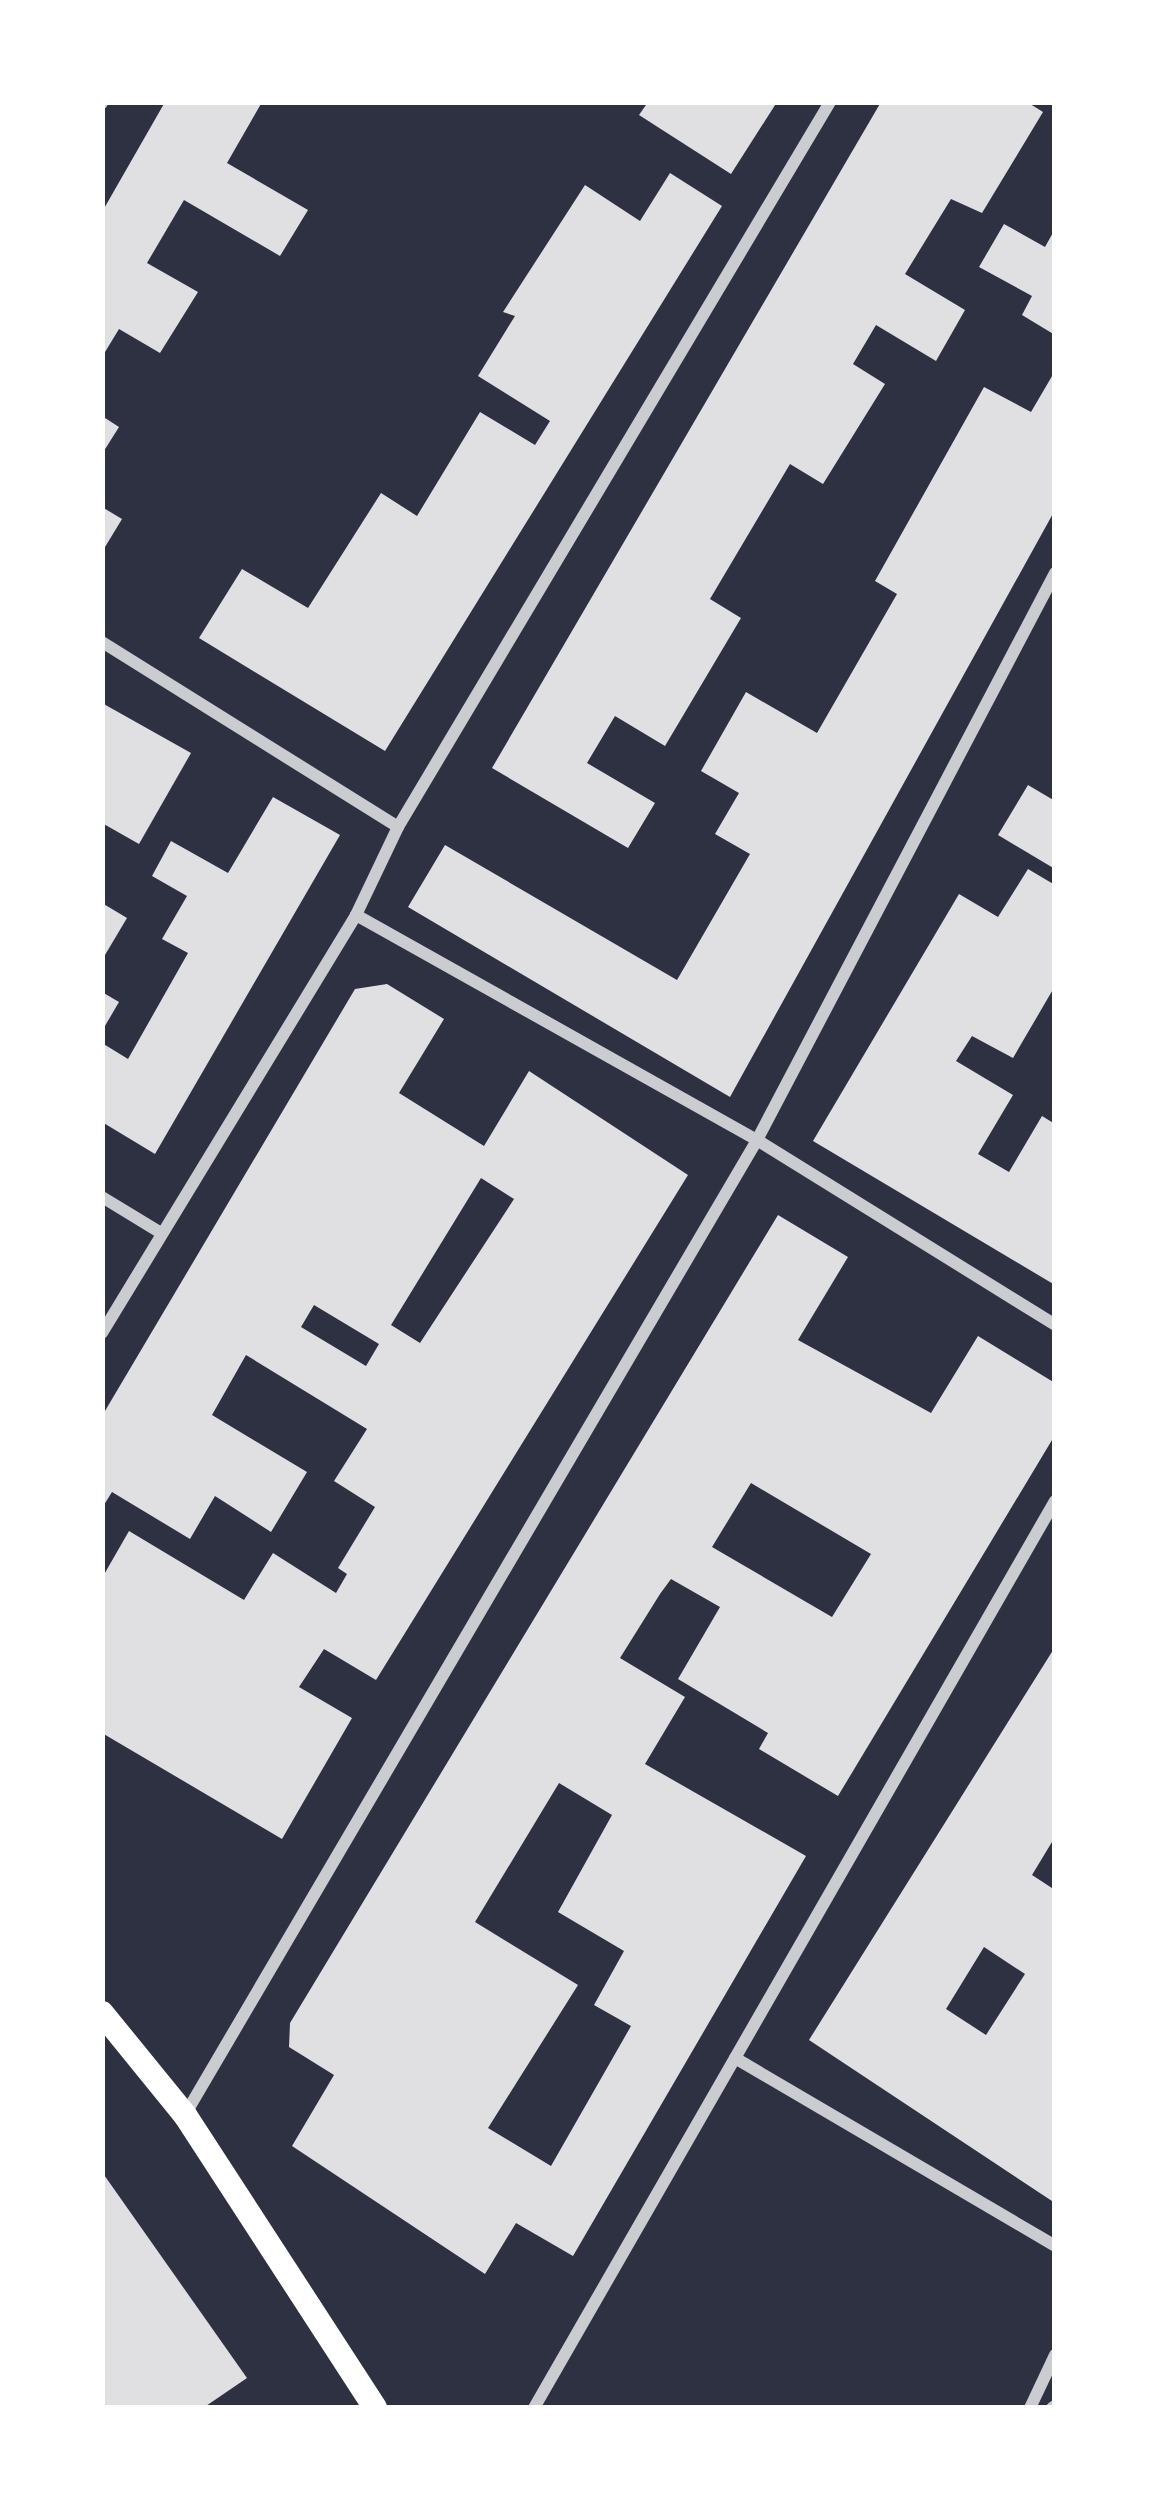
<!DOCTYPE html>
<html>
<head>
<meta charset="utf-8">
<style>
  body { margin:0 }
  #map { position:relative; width:1157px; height:2510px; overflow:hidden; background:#2d3142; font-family:Manrope,sans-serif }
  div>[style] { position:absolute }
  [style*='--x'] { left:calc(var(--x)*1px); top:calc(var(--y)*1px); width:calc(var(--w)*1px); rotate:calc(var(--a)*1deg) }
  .building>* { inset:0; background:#e0e0e3 }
  .minor>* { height:12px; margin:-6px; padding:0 6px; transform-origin:6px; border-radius:6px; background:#caccd0 }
  .secondary>* { height:24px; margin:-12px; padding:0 12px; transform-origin:12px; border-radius:12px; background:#fff }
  span { translate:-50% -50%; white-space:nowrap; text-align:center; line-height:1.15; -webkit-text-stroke:10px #fff; paint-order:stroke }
  .frame { position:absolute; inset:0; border:105px solid #fff; pointer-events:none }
</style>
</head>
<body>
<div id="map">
  <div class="building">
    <i style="clip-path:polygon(165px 102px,262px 102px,227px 163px,308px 210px,280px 256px,184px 200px,147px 263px,198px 292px,160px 353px,119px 329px,102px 357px,102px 212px)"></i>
    <i style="clip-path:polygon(648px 102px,777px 102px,731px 174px,639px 115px)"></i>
    <i style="clip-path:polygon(881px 102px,1027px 102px,1043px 112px,982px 213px,951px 199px,905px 274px,965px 310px,936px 361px,876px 325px,853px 364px,885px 384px,823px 484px,790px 464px,710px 599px,741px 618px,665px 746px,615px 716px,587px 763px,655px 803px,628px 848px,492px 768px)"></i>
    <i style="clip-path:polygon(670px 173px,722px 206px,385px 751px,199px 638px,242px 569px,308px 608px,381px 493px,417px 516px,480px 412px,535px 445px,550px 421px,478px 376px,515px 316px,503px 312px,585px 185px,640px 221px)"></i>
    <i style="clip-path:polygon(1004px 224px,1045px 247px,1055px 229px,1055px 335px,1022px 315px,1032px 296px,979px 267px)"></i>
    <i style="clip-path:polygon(1055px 371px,1055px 510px,730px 1097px,408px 907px,445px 845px,677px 980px,750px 854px,715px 834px,739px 793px,701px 771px,746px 692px,817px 733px,897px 594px,875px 581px,984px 387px,1031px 412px)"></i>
    <i style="clip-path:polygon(102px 416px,119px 427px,102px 454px)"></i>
    <i style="clip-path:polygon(102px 507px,122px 519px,102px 552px)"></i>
    <i style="clip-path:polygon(102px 703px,191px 753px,139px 844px,102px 823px)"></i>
    <i style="clip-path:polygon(1028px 785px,1055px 801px,1055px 869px,998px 835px)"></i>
    <i style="clip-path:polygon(273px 797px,340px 835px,155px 1154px,102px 1122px,102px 1043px,128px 1059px,188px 953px,162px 939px,187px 896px,152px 876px,171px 841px,228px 873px)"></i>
    <i style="clip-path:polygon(1028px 869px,1055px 885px,1055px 986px,1013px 1058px,972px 1036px,956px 1061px,1013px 1095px,978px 1154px,1009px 1172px,1042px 1116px,1055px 1124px,1055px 1285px,813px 1141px,959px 894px,998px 917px)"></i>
    <i style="clip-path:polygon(102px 903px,127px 918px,102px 960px)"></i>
    <i style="clip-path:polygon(evenodd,387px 984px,444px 1019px,399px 1093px,484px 1146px,529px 1071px,688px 1175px,376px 1680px,324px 1649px,299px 1687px,352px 1718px,282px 1839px,102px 1733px,102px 1578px,129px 1531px,244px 1600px,273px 1553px,336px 1593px,347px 1574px,338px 1568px,375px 1507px,334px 1481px,367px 1429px,246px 1355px,212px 1415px,307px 1472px,271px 1532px,215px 1496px,190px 1539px,112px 1492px,102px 1508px,102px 1416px,355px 989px,387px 984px,481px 1178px,514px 1199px,420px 1343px,391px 1325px,481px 1178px,387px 984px,314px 1305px,379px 1344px,366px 1366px,301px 1327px,314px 1305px)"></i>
    <i style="clip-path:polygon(102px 992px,119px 1002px,102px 1031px)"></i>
    <i style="clip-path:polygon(evenodd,778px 1215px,848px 1257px,798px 1340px,931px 1413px,978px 1336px,1055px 1383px,1055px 1435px,838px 1796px,759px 1749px,768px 1733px,678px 1679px,720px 1607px,671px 1579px,660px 1594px,620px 1658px,685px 1697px,645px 1764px,806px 1856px,573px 2256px,516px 2223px,485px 2274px,292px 2146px,334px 2075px,289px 2047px,290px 2023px,778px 1215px,751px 1483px,871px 1554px,832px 1617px,712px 1547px,751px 1483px,778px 1215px,559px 1783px,612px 1815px,558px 1912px,624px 1951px,594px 2005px,631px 2026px,551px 2166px,488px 2128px,578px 1985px,475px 1922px,559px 1783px)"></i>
    <i style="clip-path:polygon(evenodd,1055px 1647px,1055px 1837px,1032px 1875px,1055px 1890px,1055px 2203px,809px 2040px,1055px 1647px,984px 1947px,1025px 1974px,986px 2035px,946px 2009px,984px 1947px)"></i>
    <i style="clip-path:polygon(102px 2172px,247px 2378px,203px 2408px,102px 2408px)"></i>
  </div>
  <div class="minor">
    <i style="--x:102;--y:103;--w:1;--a:-90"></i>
    <i style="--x:102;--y:642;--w:349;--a:32"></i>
    <i style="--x:356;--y:915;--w:460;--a:29.3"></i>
    <i style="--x:757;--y:1140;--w:351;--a:31.8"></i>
    <i style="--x:102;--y:1197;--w:69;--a:31.4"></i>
    <i style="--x:102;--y:1333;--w:489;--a:-58.7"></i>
    <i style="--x:356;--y:915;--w:98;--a:-64.5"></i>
    <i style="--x:398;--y:827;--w:844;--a:-59.21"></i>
    <i style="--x:735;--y:2058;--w:371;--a:30.4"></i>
    <i style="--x:186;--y:2113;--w:1128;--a:-59.59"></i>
    <i style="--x:757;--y:1140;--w:641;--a:-62.27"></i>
    <i style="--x:534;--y:2408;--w:1046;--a:-60.13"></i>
    <i style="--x:1030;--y:2408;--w:59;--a:-64.7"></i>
    <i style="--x:1052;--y:2408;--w:4;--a:-34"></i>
  </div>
  <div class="secondary">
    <i style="--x:102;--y:2013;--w:132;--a:50.9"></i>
    <i style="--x:185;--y:2115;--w:349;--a:57"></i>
  </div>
  <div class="frame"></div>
</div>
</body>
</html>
